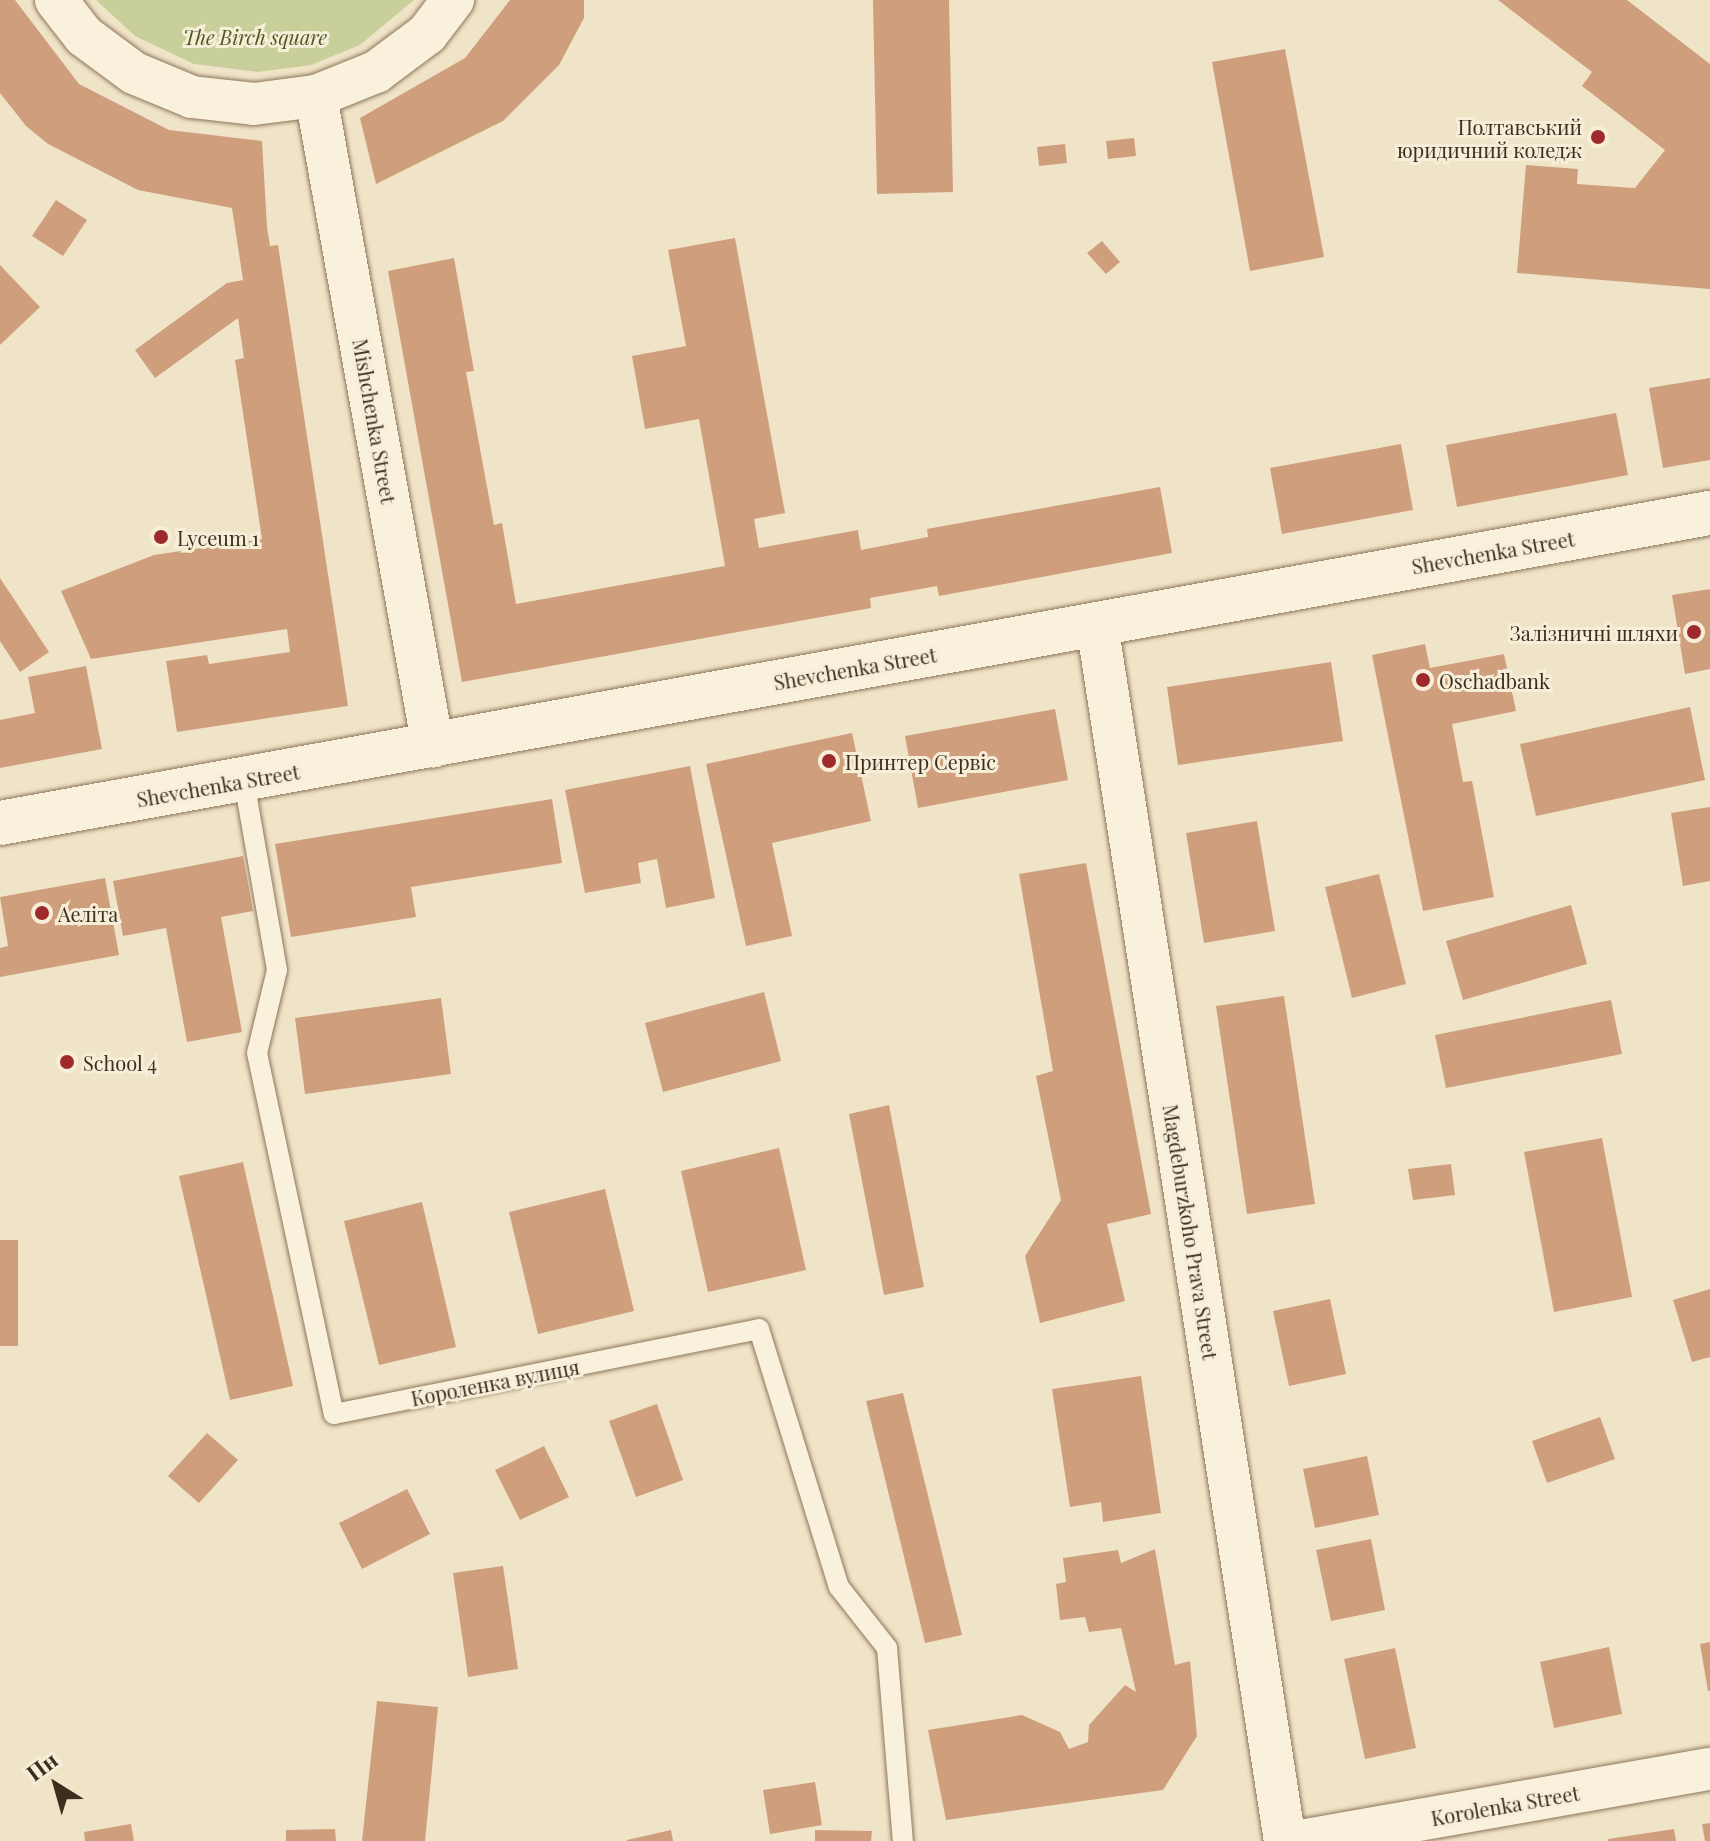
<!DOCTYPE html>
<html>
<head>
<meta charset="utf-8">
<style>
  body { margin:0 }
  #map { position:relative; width:1710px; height:1841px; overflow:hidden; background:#f0e4c8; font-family:"Playfair Display",serif }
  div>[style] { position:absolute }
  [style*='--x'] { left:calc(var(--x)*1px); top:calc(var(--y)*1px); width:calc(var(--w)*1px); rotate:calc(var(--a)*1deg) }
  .green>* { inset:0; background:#c9cf9b }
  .building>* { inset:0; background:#cf9f7d }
  .roads { filter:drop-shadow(0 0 2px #8d765c) drop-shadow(0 0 2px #8d765c) }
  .service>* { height:20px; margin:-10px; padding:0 10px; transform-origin:10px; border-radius:10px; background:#faf1dc }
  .minor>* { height:42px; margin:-21px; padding:0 21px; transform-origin:21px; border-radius:21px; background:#faf1dc }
  .tertiary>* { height:44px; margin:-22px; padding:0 22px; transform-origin:22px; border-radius:22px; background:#faf1dc }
  .dots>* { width:22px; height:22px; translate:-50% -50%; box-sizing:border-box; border:4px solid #f7eed8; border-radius:50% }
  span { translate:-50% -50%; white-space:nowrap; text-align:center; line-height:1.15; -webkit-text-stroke:6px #f7eed8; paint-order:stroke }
  .park-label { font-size:20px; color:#4d5a26; font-style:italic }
  .poi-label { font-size:20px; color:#3d2e20 }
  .right { translate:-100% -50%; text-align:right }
  .left { translate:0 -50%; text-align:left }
  .street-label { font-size:20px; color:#3d2e20 }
  .north { position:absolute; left:16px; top:1745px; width:80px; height:80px; -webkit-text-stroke:6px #f7eed8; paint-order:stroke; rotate:323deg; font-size:22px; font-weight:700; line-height:32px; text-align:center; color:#3d2e20 }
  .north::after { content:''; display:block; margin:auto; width:28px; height:36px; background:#3d2e20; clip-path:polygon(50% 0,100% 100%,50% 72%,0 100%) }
</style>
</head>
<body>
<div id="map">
  <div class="green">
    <i style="clip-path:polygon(96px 0,414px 0,360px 45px,311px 65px,258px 72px,194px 64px,135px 36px)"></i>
  </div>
  <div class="building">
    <i style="clip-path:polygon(0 0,15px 0,79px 84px,169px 130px,262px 141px,267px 227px,270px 246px,278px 245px,348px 706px,177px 732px,166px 661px,207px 655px,209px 664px,290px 652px,287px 629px,91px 659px,61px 591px,154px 555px,262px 539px,235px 360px,244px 358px,238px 318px,155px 378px,135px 350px,227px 283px,243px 280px,232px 208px,138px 190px,48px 144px,26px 126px,0 93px)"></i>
    <i style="clip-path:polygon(510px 0,584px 0,584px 18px,559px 65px,503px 121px,376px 184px,360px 118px,465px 58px)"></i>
    <i style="clip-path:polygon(873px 0,949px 0,953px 192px,877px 194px)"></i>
    <i style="clip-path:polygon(1498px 0,1627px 0,1710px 64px,1710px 289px,1517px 273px,1526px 165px,1578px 169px,1577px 184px,1635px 188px,1665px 150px,1582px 86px,1592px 72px)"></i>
    <i style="clip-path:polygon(1285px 49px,1324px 257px,1250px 271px,1212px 62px)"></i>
    <i style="clip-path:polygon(1134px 138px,1136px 156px,1108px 159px,1106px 141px)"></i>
    <i style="clip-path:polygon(1065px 144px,1067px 163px,1039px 166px,1037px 147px)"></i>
    <i style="clip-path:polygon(56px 200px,87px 220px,63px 256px,32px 236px)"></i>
    <i style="clip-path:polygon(735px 238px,785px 513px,754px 519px,759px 548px,858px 530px,861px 550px,928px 537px,927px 529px,1160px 487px,1172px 553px,939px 596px,937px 586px,870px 598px,871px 608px,462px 682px,388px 271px,454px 258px,474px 371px,466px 372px,494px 525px,502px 523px,516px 604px,725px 566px,699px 419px,645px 429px,632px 356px,686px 346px,668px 250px)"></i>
    <i style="clip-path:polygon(1102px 241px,1120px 262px,1106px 274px,1087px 253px)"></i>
    <i style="clip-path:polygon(0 265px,40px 307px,0 345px)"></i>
    <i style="clip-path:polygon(1710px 378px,1710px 460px,1663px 468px,1649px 388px)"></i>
    <i style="clip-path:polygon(1616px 413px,1628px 475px,1457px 507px,1446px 445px)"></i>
    <i style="clip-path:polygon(1401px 444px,1413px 510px,1282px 534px,1270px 468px)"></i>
    <i style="clip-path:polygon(0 578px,49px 652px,20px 672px,0 641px)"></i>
    <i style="clip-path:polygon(1710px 589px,1710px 669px,1685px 674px,1672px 595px)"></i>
    <i style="clip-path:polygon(1425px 644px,1430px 668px,1504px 654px,1516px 711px,1452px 724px,1463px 782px,1472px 781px,1494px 897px,1423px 911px,1372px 655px)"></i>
    <i style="clip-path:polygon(1331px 662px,1343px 741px,1178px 765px,1167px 687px)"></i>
    <i style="clip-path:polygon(86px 666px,102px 749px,0 768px,0 720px,35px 713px,28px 677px)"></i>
    <i style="clip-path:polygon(1690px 707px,1705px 780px,1536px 816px,1520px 744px)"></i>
    <i style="clip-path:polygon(1055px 709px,1068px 780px,918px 808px,905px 736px)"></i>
    <i style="clip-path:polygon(852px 733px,871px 821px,772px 843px,792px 936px,746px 946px,706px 764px)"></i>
    <i style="clip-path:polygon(690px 766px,715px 898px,666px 908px,657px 859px,638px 863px,641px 883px,585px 893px,565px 790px)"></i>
    <i style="clip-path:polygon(552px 799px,562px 863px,411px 887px,416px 917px,291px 937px,275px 844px)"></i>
    <i style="clip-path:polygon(1710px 807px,1710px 881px,1683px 886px,1671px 813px)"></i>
    <i style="clip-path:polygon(1257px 821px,1275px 931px,1204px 943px,1186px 833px)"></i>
    <i style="clip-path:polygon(243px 856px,253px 911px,221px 917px,242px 1032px,187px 1042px,166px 928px,123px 936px,113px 881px)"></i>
    <i style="clip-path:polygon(1086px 863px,1151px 1214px,1107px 1224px,1125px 1301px,1040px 1323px,1025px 1256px,1061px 1200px,1036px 1076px,1053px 1071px,1019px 874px)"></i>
    <i style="clip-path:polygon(1379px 874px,1406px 984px,1352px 998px,1325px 887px)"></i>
    <i style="clip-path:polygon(105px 878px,119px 955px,0 977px,0 948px,8px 946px,0 897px)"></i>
    <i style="clip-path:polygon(1571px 905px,1587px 964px,1463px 1000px,1446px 941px)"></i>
    <i style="clip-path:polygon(764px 992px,781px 1061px,663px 1092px,645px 1023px)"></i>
    <i style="clip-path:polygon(1284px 996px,1315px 1204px,1247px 1214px,1216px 1006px)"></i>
    <i style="clip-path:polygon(441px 998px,451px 1074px,305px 1094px,295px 1018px)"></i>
    <i style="clip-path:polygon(1611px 1000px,1622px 1054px,1446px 1088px,1435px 1035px)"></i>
    <i style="clip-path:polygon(889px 1105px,924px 1287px,884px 1295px,849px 1114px)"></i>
    <i style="clip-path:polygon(1602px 1138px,1632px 1297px,1554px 1312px,1524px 1152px)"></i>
    <i style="clip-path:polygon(779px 1148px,806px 1270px,708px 1292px,681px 1171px)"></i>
    <i style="clip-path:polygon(243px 1162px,293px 1386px,230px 1400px,179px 1176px)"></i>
    <i style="clip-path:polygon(1451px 1164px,1455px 1195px,1413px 1200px,1408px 1169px)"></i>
    <i style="clip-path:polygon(605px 1189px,634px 1311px,538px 1334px,509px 1212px)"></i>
    <i style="clip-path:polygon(422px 1202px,456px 1347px,379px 1365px,344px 1221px)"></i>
    <i style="clip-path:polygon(0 1240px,18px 1240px,18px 1346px,0 1346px)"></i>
    <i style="clip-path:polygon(1710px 1289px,1710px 1357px,1692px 1362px,1673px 1300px)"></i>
    <i style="clip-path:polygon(1330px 1299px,1346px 1374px,1289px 1386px,1273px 1311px)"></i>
    <i style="clip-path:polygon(1141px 1376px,1161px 1513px,1103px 1522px,1101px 1502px,1070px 1507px,1052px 1389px)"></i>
    <i style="clip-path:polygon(903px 1393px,962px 1635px,925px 1643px,866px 1401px)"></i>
    <i style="clip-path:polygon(657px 1404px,683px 1480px,636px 1497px,609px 1421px)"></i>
    <i style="clip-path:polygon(1600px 1417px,1615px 1459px,1547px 1483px,1532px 1441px)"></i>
    <i style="clip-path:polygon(207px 1433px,238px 1460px,199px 1503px,168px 1476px)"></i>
    <i style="clip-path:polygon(544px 1446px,569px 1497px,520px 1520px,495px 1470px)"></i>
    <i style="clip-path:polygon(1367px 1456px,1379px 1515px,1315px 1528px,1303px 1469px)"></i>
    <i style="clip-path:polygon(407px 1489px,430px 1534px,362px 1569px,339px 1523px)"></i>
    <i style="clip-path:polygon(1371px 1539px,1385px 1610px,1331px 1621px,1316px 1550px)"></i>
    <i style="clip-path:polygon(1155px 1549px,1175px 1665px,1190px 1661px,1197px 1736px,1163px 1790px,946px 1820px,928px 1730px,1022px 1715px,1060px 1732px,1069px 1749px,1088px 1742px,1089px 1725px,1125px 1685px,1136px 1692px,1121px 1628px,1089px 1632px,1085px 1617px,1060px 1620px,1056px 1584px,1066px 1582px,1063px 1558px,1118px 1550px,1121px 1563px)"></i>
    <i style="clip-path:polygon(503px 1566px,518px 1669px,468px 1677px,453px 1573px)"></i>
    <i style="clip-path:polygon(1710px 1642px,1710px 1691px,1708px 1691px,1700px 1644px)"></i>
    <i style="clip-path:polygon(1609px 1647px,1622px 1714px,1554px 1728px,1540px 1662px)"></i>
    <i style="clip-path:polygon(1395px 1648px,1416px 1748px,1365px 1759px,1344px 1659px)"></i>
    <i style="clip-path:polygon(377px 1701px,438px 1707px,425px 1841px,362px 1841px)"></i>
    <i style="clip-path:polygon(815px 1782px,822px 1825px,770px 1834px,763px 1790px)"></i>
    <i style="clip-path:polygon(1710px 1823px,1710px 1841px,1705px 1841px,1702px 1824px)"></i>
    <i style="clip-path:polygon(131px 1824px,134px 1841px,85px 1841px,84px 1832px)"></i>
    <i style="clip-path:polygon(335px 1829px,336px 1841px,286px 1841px,286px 1830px)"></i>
    <i style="clip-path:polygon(1674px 1829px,1676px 1841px,1608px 1841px,1608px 1839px)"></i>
    <i style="clip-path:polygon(671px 1830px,673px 1841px,627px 1841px,627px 1840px)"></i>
    <i style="clip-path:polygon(815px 1830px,872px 1831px,871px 1841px,815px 1841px)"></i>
  </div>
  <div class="roads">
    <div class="service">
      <i style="--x:244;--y:781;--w:192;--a:80.1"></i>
      <i style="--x:277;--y:970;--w:85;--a:103.5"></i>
      <i style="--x:257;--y:1053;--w:369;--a:78"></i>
      <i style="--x:334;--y:1414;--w:433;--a:-11.3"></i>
      <i style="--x:759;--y:1329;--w:270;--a:72.8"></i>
      <i style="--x:839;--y:1587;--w:78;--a:51.8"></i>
      <i style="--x:887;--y:1648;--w:194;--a:85.3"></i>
    </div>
    <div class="minor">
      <i style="--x:56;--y:0;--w:46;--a:52.1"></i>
      <i style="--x:84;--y:36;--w:62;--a:36.5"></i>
      <i style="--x:134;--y:73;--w:63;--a:22.5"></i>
      <i style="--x:192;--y:97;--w:62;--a:6.4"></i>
      <i style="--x:254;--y:104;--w:63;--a:-7.4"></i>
      <i style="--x:316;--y:96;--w:65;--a:-21.8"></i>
      <i style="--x:376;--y:72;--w:64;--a:-36.7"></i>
      <i style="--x:427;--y:34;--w:43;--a:-52.6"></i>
      <i style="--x:316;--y:96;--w:661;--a:79.81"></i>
      <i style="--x:1097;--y:624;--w:1231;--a:81.22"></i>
      <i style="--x:1300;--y:1841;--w:416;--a:-10"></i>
    </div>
    <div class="tertiary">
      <i style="--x:0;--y:823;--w:1738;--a:-10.28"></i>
    </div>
  </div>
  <div class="dots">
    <i style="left:1598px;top:137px;background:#9e2a2b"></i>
    <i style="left:161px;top:537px;background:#9e2a2b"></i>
    <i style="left:1694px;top:632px;background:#9e2a2b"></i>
    <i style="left:1423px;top:680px;background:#9e2a2b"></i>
    <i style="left:829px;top:761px;background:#9e2a2b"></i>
    <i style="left:42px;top:913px;background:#9e2a2b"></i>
    <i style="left:67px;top:1062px;background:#9e2a2b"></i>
  </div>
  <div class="park-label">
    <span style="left:255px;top:36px">The Birch square</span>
  </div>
  <div class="poi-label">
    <span class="right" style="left:1582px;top:138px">Полтавський<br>юридичний коледж</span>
    <span class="left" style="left:177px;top:537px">Lyceum 1</span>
    <span class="right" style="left:1678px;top:632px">Залізничні шляхи</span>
    <span class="left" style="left:1439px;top:680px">Oschadbank</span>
    <span class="left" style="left:845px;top:761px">Принтер Сервіс</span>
    <span class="left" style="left:58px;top:913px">Аеліта</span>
    <span class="left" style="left:83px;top:1062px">School 4</span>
  </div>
  <div class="street-label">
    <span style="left:375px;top:421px;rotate:80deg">Mishchenka Street</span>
    <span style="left:1493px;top:552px;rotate:-10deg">Shevchenka Street</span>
    <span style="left:855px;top:668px;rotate:-10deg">Shevchenka Street</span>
    <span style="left:218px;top:785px;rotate:-10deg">Shevchenka Street</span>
    <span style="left:1191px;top:1232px;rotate:81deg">Magdeburzkoho Prava Street</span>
    <span style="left:495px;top:1382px;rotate:-11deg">Короленка вулиця</span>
    <span style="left:1505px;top:1805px;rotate:-10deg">Korolenka Street</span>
  </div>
  <div class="north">Пн</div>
</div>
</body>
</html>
